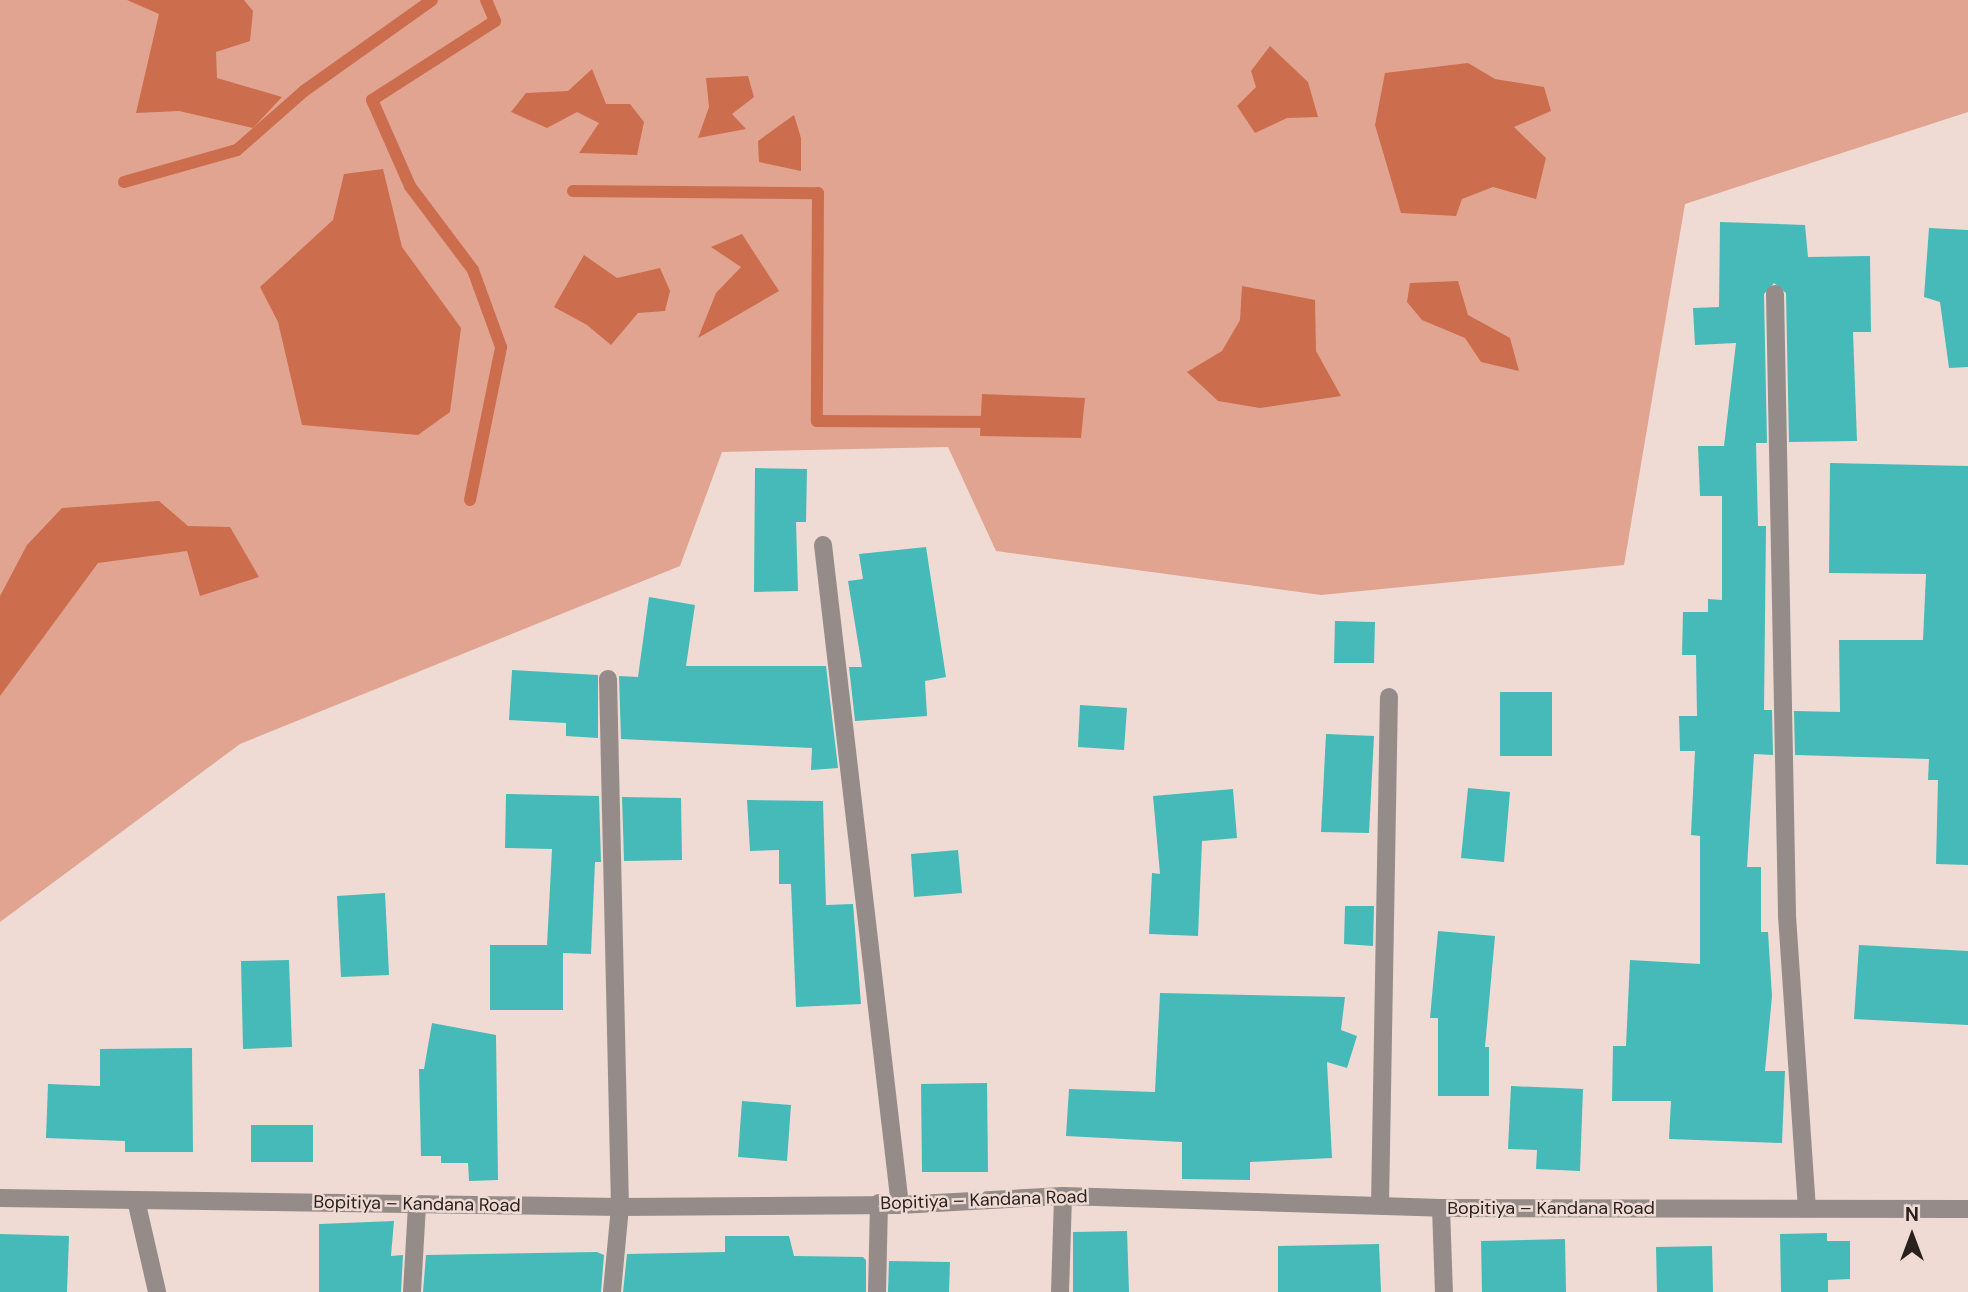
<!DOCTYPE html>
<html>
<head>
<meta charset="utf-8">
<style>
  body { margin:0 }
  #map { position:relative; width:1968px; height:1292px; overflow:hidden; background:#efdbd4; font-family:"DM Sans",sans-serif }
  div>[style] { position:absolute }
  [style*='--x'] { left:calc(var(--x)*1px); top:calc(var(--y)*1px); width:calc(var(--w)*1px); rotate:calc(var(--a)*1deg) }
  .green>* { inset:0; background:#e1a490 }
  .water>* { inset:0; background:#cc6d4e }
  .stream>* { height:12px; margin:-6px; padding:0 6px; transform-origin:6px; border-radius:6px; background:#cc6d4e }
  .building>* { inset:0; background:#45bab8 }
  .minor>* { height:18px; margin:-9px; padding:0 9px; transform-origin:9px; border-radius:9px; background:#958c89 }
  span { translate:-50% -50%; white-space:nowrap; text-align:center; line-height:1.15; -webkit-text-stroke:5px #efdbd4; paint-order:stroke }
  .street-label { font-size:18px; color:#28211e }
  .north { position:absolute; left:1877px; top:1201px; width:70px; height:70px; -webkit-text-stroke:5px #efdbd4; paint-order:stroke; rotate:0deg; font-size:19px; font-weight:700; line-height:28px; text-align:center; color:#28211e }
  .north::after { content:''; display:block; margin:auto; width:24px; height:32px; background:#28211e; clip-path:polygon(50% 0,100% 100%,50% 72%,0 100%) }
</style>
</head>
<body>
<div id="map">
  <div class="green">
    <i style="clip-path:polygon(0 0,1968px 0,1968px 112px,1685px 204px,1624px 565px,1321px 595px,996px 551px,948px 447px,722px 452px,680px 566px,240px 744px,0 922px)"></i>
  </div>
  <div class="water">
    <i style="clip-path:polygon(127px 0,244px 0,253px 11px,250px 41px,216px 52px,217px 78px,282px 97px,253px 128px,179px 111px,136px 113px,159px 14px)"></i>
    <i style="clip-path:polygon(1270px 46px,1308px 82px,1318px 117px,1287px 118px,1255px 133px,1237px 106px,1256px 87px,1251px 71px)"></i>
    <i style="clip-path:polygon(1468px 63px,1495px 79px,1544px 87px,1551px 111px,1514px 127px,1546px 158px,1536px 199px,1493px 187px,1462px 199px,1456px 216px,1401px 213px,1375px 125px,1385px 73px)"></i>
    <i style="clip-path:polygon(592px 69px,606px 104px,630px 104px,644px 122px,637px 155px,579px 153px,599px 123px,577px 112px,547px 128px,511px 112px,526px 93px,568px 91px)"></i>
    <i style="clip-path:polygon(748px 76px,754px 97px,732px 114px,746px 129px,698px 138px,709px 107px,706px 78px)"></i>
    <i style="clip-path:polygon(794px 115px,801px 138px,801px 171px,759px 162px,758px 141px)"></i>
    <i style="clip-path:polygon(383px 169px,402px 247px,461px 328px,450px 412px,418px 435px,302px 425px,278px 322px,260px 287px,333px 220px,344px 174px)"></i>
    <i style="clip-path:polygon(742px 234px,779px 291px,698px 338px,716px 293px,741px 267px,711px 247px)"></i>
    <i style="clip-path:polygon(584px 255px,617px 278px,660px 268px,670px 291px,665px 311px,638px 313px,611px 345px,587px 325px,554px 307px)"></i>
    <i style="clip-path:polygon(1458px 281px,1468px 315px,1510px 338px,1519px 371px,1481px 362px,1465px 338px,1422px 320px,1407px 302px,1410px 283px)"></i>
    <i style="clip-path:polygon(1242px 286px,1315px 300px,1316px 351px,1341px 396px,1260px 408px,1218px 401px,1187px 372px,1222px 351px,1240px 320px)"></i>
    <i style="clip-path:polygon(982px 394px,1085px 398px,1081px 438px,980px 436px)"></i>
    <i style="clip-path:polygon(159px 501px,188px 526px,230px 527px,259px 577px,200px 596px,187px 551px,98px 563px,0 696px,0 596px,27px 545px,62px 508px)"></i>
  </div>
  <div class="stream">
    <i style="--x:124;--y:182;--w:117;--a:-15.8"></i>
    <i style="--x:237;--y:150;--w:89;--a:-41.4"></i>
    <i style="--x:304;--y:91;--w:157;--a:-35.4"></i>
    <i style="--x:573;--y:191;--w:245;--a:0.5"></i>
    <i style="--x:818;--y:193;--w:228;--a:90.3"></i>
    <i style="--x:817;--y:421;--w:180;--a:0.3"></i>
    <i style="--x:470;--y:500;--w:156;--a:-78.5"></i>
    <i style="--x:501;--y:347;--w:82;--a:-110"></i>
    <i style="--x:473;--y:270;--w:105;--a:-126.9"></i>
    <i style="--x:410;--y:186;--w:94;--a:-113.8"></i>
    <i style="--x:372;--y:100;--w:146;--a:-32.7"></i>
    <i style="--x:495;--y:21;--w:23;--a:-113"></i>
  </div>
  <div class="building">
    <i style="clip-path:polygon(1720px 222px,1805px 225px,1808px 257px,1870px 256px,1871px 332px,1853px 332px,1857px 441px,1789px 442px,1786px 293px,1774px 283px,1764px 294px,1767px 443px,1756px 443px,1758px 526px,1766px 526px,1764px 710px,1772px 710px,1773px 755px,1754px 754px,1747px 867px,1761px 867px,1761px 932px,1768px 932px,1772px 996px,1765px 1071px,1785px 1071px,1782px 1143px,1669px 1139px,1671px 1101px,1612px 1101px,1613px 1046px,1626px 1046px,1630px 960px,1700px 964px,1700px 836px,1691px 835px,1695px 751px,1680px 751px,1679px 716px,1697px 716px,1696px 655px,1682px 655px,1683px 612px,1708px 612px,1708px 599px,1722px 600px,1722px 496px,1700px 496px,1698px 446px,1724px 446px,1736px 343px,1695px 345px,1693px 308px,1719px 307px)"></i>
    <i style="clip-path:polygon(1929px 228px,1968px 230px,1968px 367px,1949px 368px,1940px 302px,1924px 297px)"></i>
    <i style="clip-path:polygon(1830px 463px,1968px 466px,1968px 865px,1936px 864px,1938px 780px,1928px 780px,1929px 759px,1795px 755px,1794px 711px,1840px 712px,1839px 640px,1923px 640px,1926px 574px,1829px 573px)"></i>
    <i style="clip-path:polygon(755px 468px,807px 469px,806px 522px,796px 522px,798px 591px,754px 592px)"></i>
    <i style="clip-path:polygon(926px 547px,946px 677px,925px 681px,927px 716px,855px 721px,849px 667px,862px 667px,848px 581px,863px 579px,859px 554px)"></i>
    <i style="clip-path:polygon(649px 597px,695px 605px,686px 666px,826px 666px,838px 768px,811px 770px,812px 748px,621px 739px,619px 676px,638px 677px)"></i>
    <i style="clip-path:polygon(1335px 621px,1375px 622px,1374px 663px,1334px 663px)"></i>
    <i style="clip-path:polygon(512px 670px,598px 675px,598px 738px,566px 736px,566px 723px,509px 720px)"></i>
    <i style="clip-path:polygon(1500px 692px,1552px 692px,1552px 756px,1500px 756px)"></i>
    <i style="clip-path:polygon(1080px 705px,1127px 708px,1124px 750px,1078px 747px)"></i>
    <i style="clip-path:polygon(1326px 734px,1374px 736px,1369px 833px,1321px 832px)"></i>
    <i style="clip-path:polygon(1468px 788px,1510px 792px,1504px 862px,1461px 858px)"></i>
    <i style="clip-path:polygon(1233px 789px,1237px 838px,1202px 841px,1198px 936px,1149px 934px,1152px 873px,1160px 874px,1153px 796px)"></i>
    <i style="clip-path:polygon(506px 794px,599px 796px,601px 862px,595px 862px,591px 954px,563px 953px,563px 1010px,490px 1010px,490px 945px,547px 945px,552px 849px,505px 848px)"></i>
    <i style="clip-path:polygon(622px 797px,681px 798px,682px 860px,624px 861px)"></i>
    <i style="clip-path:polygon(747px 800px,823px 801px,826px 905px,853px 904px,861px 1004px,796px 1007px,791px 884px,779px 884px,779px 850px,750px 851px)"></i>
    <i style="clip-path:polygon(958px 850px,962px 893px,914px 897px,911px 854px)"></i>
    <i style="clip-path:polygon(385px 893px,389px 975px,341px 977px,337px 896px)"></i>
    <i style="clip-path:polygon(1345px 906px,1374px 906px,1373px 946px,1344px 944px)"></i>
    <i style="clip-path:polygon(1438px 931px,1495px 936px,1485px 1047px,1489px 1047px,1489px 1096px,1438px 1096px,1438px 1018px,1430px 1018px)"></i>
    <i style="clip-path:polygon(1859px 945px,1968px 951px,1968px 1025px,1854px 1019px)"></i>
    <i style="clip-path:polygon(289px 960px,292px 1047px,243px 1049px,241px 961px)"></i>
    <i style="clip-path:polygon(1160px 993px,1345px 997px,1341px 1030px,1357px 1036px,1347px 1068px,1327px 1062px,1332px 1158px,1250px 1162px,1250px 1180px,1182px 1179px,1182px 1142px,1066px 1136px,1069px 1089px,1155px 1092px)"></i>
    <i style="clip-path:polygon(432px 1023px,496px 1035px,498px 1180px,469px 1181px,468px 1163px,441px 1163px,441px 1156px,421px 1156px,419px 1069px,424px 1069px)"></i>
    <i style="clip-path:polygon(192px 1048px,193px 1152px,125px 1152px,125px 1141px,46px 1138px,48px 1084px,100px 1086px,100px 1049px)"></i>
    <i style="clip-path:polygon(987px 1083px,988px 1172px,922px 1172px,921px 1084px)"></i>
    <i style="clip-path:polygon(1511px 1086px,1583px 1089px,1580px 1171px,1536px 1169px,1537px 1150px,1508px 1149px)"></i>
    <i style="clip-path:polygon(742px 1101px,791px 1105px,787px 1161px,738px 1157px)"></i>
    <i style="clip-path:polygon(251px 1125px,313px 1125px,313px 1162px,251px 1162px)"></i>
    <i style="clip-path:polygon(394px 1221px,391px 1256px,403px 1255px,401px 1292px,319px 1292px,319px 1224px)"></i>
    <i style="clip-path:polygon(1127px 1231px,1129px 1292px,1073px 1292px,1073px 1232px)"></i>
    <i style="clip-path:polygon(1827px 1233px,1827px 1241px,1850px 1241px,1850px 1279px,1828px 1280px,1828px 1292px,1781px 1292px,1780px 1234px)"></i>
    <i style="clip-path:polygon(0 1234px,69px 1236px,67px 1292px,0 1292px)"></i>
    <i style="clip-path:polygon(725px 1236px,789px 1236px,794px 1256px,863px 1257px,866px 1260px,866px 1292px,623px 1292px,627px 1254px,725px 1252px)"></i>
    <i style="clip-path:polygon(1565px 1239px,1566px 1292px,1482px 1292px,1481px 1241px)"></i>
    <i style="clip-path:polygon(1379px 1244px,1381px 1292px,1278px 1292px,1278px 1246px)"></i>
    <i style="clip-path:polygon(1712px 1246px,1713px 1292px,1657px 1292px,1656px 1247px)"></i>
    <i style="clip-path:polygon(597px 1252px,604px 1255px,601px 1292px,423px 1292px,426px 1255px)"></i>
    <i style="clip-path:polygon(889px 1261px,950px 1262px,949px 1292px,888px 1292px)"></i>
  </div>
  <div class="minor">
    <i style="--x:1775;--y:294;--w:622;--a:88.89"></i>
    <i style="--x:1787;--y:916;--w:293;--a:86.1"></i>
    <i style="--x:823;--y:545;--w:664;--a:83.35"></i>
    <i style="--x:608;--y:679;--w:528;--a:88.7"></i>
    <i style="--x:620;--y:1207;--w:85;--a:95.4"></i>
    <i style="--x:0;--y:1198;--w:620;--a:0.83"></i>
    <i style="--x:620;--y:1207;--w:280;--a:-0.4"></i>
    <i style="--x:900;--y:1205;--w:163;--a:-3.2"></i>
    <i style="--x:1063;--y:1196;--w:378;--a:1.8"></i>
    <i style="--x:1441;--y:1208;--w:527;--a:0.11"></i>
    <i style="--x:136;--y:1200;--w:94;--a:77.1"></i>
    <i style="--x:1380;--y:1205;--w:508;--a:-88.99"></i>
    <i style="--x:1441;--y:1208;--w:84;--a:88"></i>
    <i style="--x:412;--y:1292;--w:87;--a:-86.7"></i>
    <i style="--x:877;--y:1292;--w:89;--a:-88.7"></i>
    <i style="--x:1060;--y:1292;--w:96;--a:-88.2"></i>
  </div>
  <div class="street-label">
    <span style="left:984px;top:1200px;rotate:-2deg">Bopitiya – Kandana Road</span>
    <span style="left:417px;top:1204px;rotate:1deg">Bopitiya – Kandana Road</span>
    <span style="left:1551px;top:1208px">Bopitiya – Kandana Road</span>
  </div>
  <div class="north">N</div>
</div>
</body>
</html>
